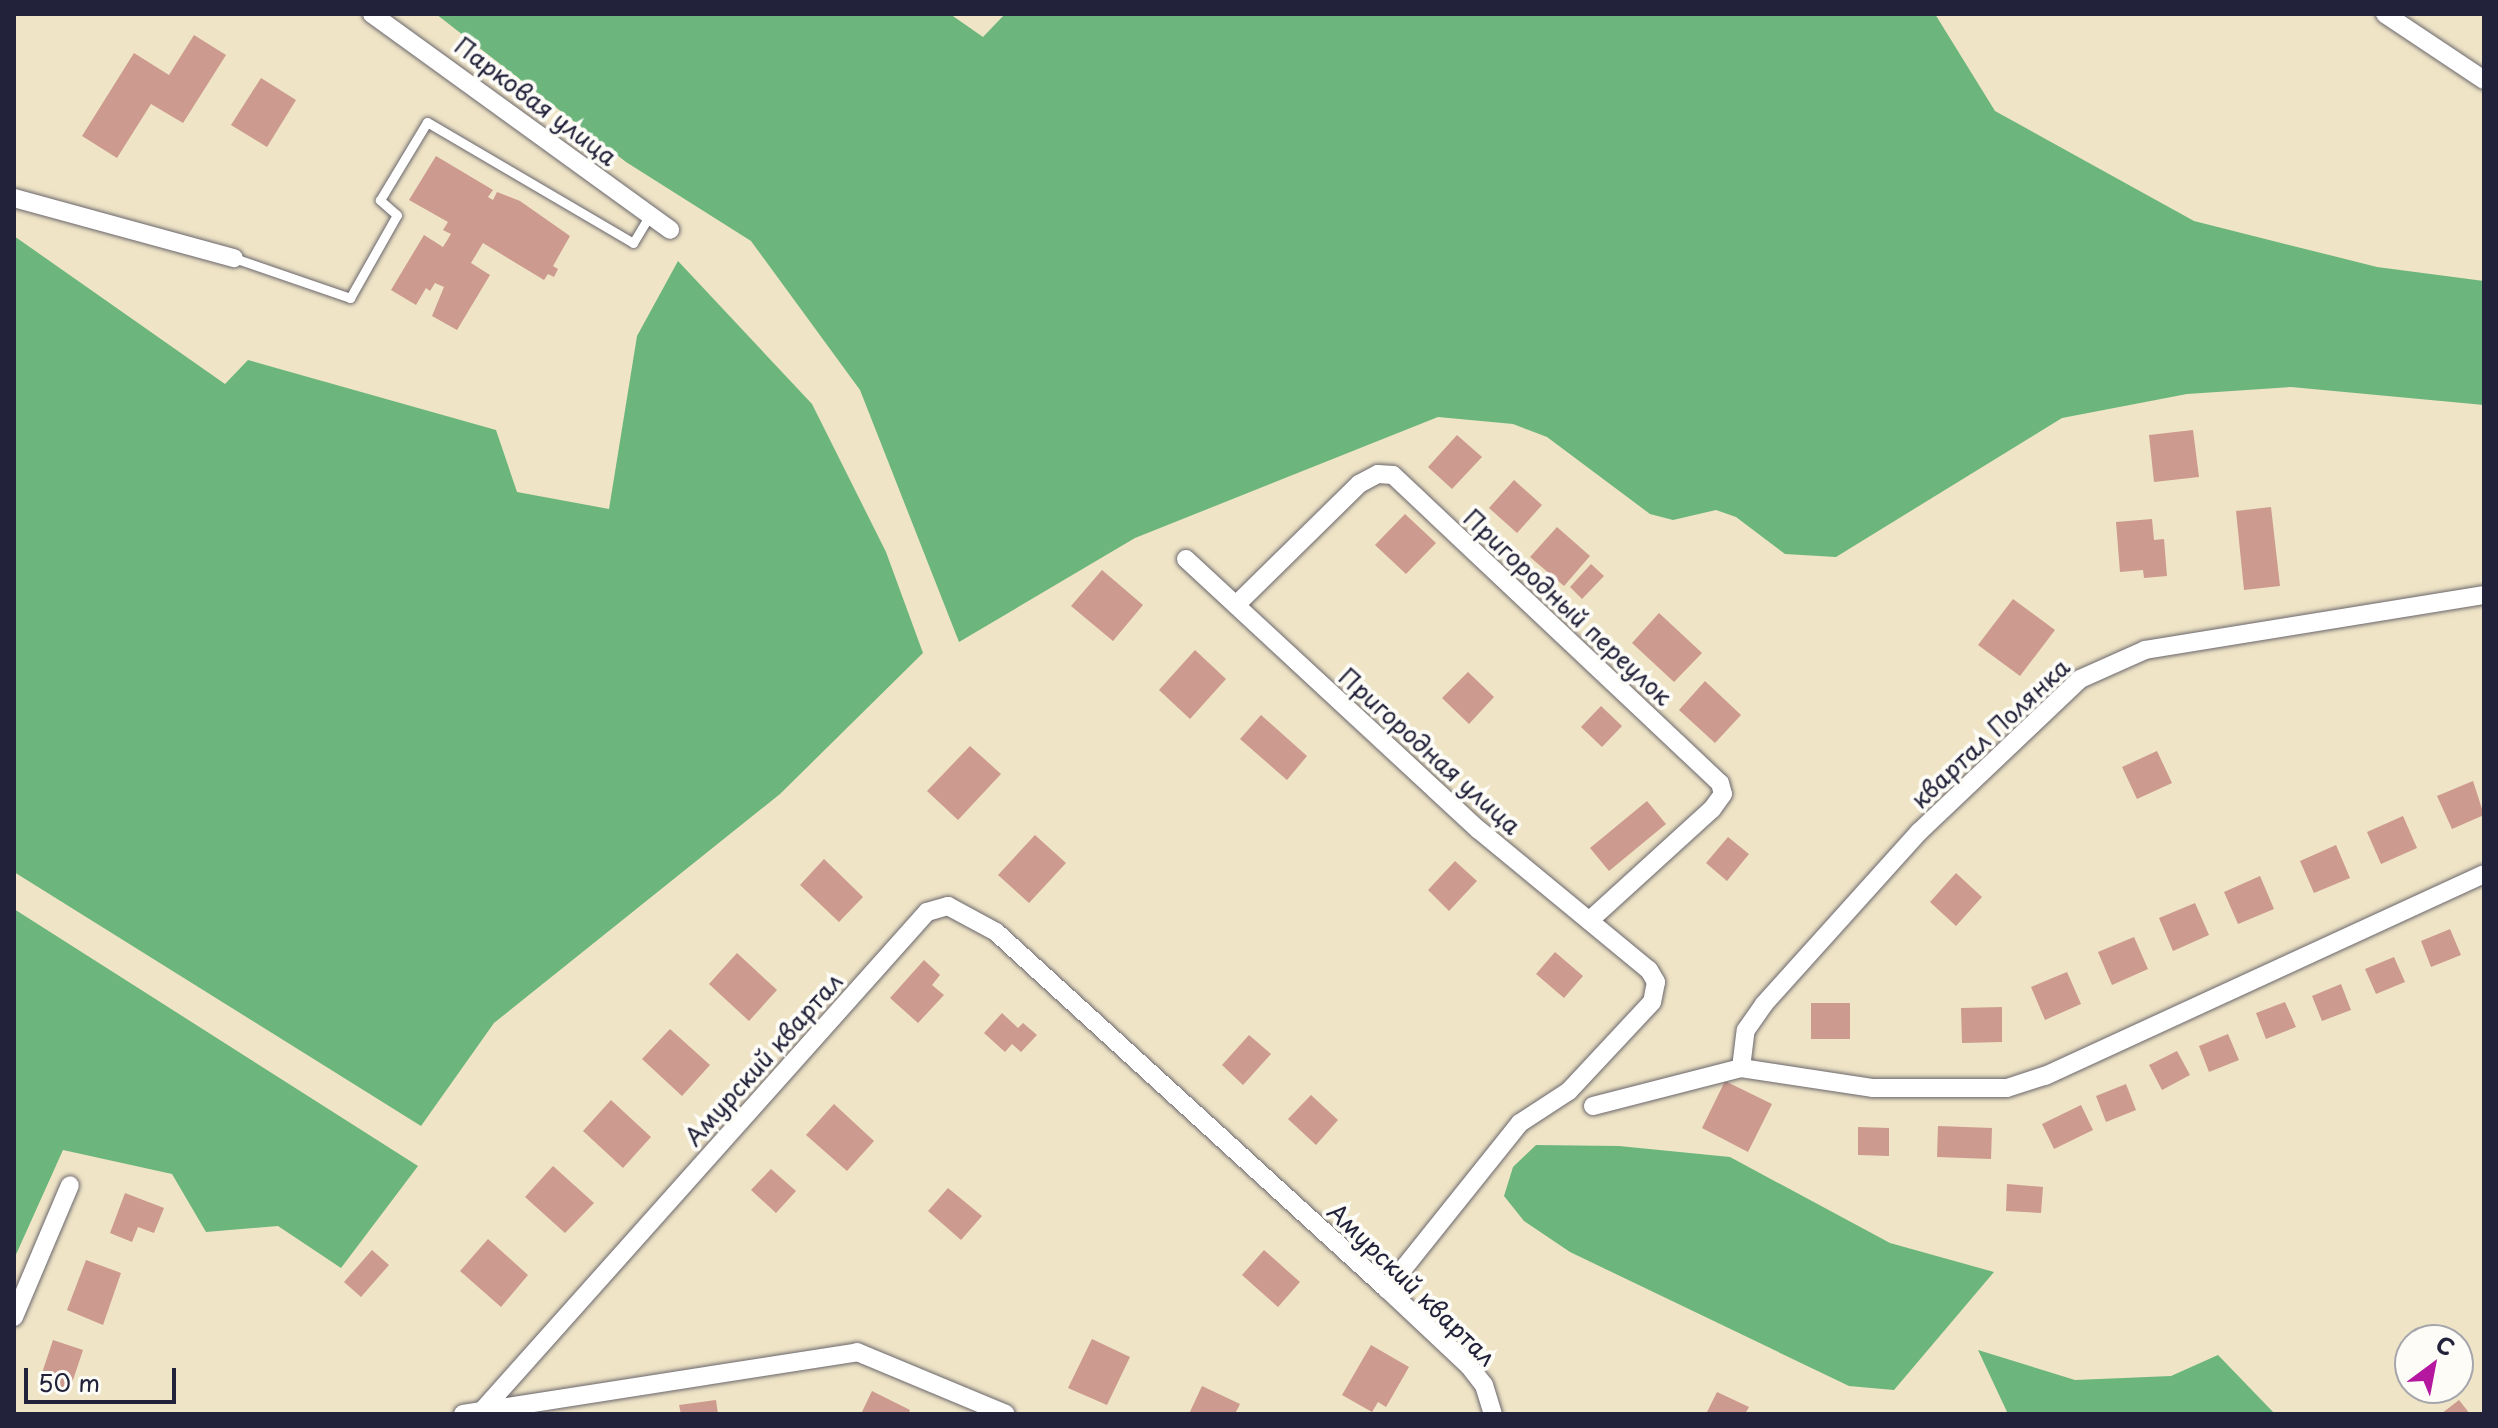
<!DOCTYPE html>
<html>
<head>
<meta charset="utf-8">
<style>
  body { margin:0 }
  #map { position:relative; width:2498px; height:1428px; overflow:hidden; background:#efe4c6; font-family:"Playpen Sans",sans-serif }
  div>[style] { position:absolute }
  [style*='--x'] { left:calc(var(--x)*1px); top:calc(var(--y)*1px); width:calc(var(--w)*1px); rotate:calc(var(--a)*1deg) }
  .forest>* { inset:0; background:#6cb67d }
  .building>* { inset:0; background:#cc9a8e }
  .roads { filter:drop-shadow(0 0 2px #6a666c) drop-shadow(0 0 2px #6a666c) }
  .service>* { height:9px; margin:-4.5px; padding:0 4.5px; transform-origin:4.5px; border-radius:4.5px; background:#fff }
  .minor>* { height:18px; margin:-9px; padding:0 9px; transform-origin:9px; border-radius:9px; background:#fff }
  span { translate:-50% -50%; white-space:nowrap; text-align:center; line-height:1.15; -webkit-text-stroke:8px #fdfcf7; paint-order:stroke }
  .street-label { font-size:24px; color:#22223b }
  .frame { position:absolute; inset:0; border:16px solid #22223b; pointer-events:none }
  .north { position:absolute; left:2394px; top:1324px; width:80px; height:80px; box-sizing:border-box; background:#fdfcf7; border:2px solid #a5a5ac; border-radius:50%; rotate:32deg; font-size:22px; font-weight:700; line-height:32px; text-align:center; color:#22223b }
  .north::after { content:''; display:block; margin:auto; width:28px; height:36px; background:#b5179e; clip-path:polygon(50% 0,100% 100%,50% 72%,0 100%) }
  .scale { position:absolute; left:24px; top:1368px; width:152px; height:36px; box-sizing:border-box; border:4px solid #22223b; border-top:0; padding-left:10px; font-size:24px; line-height:28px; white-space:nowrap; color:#22223b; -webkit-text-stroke:6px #fdfcf7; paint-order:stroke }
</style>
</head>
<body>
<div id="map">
  <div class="forest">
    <i style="clip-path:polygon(436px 14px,950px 14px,983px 37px,1005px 14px,1935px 14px,1995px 111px,2194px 221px,2377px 267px,2484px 281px,2484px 405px,2291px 387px,2187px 394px,2062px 418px,1836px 557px,1785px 554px,1736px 517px,1716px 510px,1673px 520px,1650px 514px,1547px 437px,1513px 424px,1438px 417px,1135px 538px,959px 642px,860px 390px,751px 241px,626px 162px)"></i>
    <i style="clip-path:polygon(14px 236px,225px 384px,248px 360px,496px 430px,517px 492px,609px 509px,637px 336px,678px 261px,812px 404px,886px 552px,923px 653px,780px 794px,494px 1023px,421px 1126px,14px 872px)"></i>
    <i style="clip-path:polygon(14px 909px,418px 1166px,341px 1268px,278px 1226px,206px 1232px,172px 1174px,63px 1150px,14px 1259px)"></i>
    <i style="clip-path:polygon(1536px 1145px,1619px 1146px,1730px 1157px,1890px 1243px,1994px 1272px,1894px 1390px,1849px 1386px,1570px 1252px,1524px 1221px,1504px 1196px,1513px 1167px)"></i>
    <i style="clip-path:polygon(1978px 1350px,2075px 1380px,2171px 1376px,2218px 1355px,2275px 1414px,2008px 1414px)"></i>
  </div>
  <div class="building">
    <i style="clip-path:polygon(194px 35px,226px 55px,183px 123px,151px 104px,117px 158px,82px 136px,134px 53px,169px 75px)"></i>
    <i style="clip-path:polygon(261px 78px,296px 100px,267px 147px,231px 125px)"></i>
    <i style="clip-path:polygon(436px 156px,493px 190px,488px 197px,493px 200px,497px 192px,520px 201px,570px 236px,553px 266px,558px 269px,554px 277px,548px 274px,544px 280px,483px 243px,471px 263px,490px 275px,457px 330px,432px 316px,444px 287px,435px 283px,430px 291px,426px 288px,416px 305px,391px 290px,424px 235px,443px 247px,451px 234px,443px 230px,448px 222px,409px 200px)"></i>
    <i style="clip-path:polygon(2193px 430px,2199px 477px,2154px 482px,2149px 435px)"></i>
    <i style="clip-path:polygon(1457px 435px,1482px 457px,1452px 489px,1428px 467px)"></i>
    <i style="clip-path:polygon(1514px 480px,1542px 505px,1517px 533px,1489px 508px)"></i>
    <i style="clip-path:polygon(2271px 507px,2280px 586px,2244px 590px,2236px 511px)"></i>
    <i style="clip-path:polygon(1405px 514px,1436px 543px,1406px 574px,1375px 545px)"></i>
    <i style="clip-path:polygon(2152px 519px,2154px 540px,2164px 539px,2167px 576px,2144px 578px,2143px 570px,2120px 572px,2116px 522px)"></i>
    <i style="clip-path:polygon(1557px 527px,1590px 556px,1564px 586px,1530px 557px)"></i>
    <i style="clip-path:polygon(1591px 564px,1604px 576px,1582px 599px,1570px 587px)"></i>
    <i style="clip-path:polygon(1102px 570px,1143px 605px,1113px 641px,1071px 606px)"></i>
    <i style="clip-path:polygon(2013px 599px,2055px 630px,2020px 676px,1978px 645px)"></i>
    <i style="clip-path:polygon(1659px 613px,1702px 653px,1674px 682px,1632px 643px)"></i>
    <i style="clip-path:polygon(1195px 650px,1226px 679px,1190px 719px,1159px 690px)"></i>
    <i style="clip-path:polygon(1468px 672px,1494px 697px,1469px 724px,1442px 698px)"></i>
    <i style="clip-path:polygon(1705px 681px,1741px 715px,1715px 743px,1679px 710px)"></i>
    <i style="clip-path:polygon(1601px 706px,1622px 726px,1602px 747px,1581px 727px)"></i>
    <i style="clip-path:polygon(1261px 715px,1307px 756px,1287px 780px,1240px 739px)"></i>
    <i style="clip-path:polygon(970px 746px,1001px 774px,958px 820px,927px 791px)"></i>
    <i style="clip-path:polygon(2157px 751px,2172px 783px,2137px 799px,2122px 767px)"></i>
    <i style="clip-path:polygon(2473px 781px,2484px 815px,2452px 829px,2437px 796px)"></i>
    <i style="clip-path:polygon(1647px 801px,1666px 824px,1609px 871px,1590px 848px)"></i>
    <i style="clip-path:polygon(2403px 816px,2417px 848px,2381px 864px,2367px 832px)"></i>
    <i style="clip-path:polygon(1035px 835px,1066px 863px,1029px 903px,998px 875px)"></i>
    <i style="clip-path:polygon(1728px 837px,1749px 854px,1727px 881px,1706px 863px)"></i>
    <i style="clip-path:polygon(2336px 845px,2350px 878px,2314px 893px,2300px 861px)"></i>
    <i style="clip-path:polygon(824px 859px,863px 897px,839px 922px,800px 885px)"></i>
    <i style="clip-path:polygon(1455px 861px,1477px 881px,1449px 911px,1428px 890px)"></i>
    <i style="clip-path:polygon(1956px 873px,1982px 897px,1956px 926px,1930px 902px)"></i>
    <i style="clip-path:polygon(2260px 876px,2274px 909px,2238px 924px,2224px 892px)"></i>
    <i style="clip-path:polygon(2195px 903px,2209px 935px,2173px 951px,2159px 918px)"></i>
    <i style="clip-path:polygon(2450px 929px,2461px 955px,2431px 967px,2421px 941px)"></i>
    <i style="clip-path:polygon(2134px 937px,2148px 969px,2112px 985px,2098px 952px)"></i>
    <i style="clip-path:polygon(1555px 952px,1583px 976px,1564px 998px,1536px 974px)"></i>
    <i style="clip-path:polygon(737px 953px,777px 990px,749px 1021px,709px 984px)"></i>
    <i style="clip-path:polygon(2394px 957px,2405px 982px,2376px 994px,2365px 969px)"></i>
    <i style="clip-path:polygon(924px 960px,940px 975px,932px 985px,944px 995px,918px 1023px,890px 998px)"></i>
    <i style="clip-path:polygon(2067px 972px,2081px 1004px,2045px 1020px,2031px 987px)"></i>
    <i style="clip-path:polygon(2341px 984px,2351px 1010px,2322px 1021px,2312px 996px)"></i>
    <i style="clip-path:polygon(2285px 1002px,2296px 1027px,2266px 1039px,2256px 1013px)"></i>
    <i style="clip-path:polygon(1811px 1003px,1850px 1003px,1850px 1039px,1811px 1039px)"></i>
    <i style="clip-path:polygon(2002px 1007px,2002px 1042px,1962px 1043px,1961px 1008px)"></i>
    <i style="clip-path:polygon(1002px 1013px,1018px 1028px,1023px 1023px,1037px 1035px,1021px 1052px,1012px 1044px,1005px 1052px,984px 1033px)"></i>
    <i style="clip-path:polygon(670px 1029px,710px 1065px,682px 1096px,642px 1059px)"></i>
    <i style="clip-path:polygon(2228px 1034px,2239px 1060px,2209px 1072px,2199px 1046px)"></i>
    <i style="clip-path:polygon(1249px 1035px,1271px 1054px,1243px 1085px,1222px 1065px)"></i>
    <i style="clip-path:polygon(2177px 1051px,2190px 1075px,2162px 1090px,2149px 1065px)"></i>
    <i style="clip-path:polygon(1725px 1081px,1772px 1104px,1748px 1152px,1702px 1128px)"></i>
    <i style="clip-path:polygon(2126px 1084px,2136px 1110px,2106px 1122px,2096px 1096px)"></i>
    <i style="clip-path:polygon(1311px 1095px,1338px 1120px,1316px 1145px,1288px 1119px)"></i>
    <i style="clip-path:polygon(611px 1100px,651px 1137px,623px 1168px,583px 1131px)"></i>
    <i style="clip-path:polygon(834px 1104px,874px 1141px,847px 1171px,806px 1135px)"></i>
    <i style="clip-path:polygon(2081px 1105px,2093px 1130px,2054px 1149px,2042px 1124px)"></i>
    <i style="clip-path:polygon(1938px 1126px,1992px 1128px,1991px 1159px,1937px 1157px)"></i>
    <i style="clip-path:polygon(1858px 1127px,1889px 1128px,1889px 1156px,1858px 1155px)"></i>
    <i style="clip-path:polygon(553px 1166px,594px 1203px,565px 1233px,525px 1197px)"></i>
    <i style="clip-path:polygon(771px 1169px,796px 1191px,776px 1213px,751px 1190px)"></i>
    <i style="clip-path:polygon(2007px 1184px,2043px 1187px,2041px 1213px,2006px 1211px)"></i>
    <i style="clip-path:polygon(948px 1188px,982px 1216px,961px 1240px,928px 1211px)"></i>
    <i style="clip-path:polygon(125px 1193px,164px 1208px,154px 1233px,138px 1227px,132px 1242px,110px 1233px)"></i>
    <i style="clip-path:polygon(488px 1239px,528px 1275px,501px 1307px,460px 1271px)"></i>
    <i style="clip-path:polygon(372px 1250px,389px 1265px,361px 1297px,344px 1282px)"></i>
    <i style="clip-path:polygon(1264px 1250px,1300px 1282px,1278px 1307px,1242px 1275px)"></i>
    <i style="clip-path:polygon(86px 1260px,121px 1273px,103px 1325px,67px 1310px)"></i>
    <i style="clip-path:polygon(1092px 1339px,1130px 1357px,1107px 1405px,1068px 1388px)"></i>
    <i style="clip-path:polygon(53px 1340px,83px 1350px,69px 1392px,39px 1382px)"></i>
    <i style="clip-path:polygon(1371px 1345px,1409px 1367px,1386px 1407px,1378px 1402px,1372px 1412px,1342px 1395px)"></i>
    <i style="clip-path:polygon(1202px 1386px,1240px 1404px,1235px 1414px,1189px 1414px)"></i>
    <i style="clip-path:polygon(872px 1391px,910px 1410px,908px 1414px,861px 1414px)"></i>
    <i style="clip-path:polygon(1717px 1392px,1749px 1407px,1745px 1414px,1706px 1414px)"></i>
    <i style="clip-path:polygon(716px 1400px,718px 1414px,681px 1414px,679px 1405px)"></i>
    <i style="clip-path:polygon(2459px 1400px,2470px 1414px,2441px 1414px)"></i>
  </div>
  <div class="roads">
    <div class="service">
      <i style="--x:234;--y:258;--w:123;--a:19"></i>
      <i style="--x:350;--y:298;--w:95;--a:-60.5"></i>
      <i style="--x:397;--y:215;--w:23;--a:-139"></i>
      <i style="--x:380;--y:200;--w:91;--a:-58.9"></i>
      <i style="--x:427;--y:122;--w:239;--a:30.4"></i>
      <i style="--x:633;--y:243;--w:33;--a:-59"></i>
    </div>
    <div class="minor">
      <i style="--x:372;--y:14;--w:368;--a:35.9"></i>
      <i style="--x:2385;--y:14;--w:119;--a:33.7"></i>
      <i style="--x:14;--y:198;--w:228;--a:15.3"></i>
      <i style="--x:1186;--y:559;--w:399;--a:42.8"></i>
      <i style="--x:1479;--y:830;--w:220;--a:39.5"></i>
      <i style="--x:1649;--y:970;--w:14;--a:60"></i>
      <i style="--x:1656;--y:982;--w:20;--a:101"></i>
      <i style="--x:1652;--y:1002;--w:122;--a:133"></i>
      <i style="--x:1569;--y:1091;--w:59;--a:146.9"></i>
      <i style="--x:1520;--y:1123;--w:213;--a:128.7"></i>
      <i style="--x:1236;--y:605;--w:173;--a:-44.5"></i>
      <i style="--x:1359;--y:484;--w:21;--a:-28"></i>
      <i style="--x:1378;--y:474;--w:15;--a:4"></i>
      <i style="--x:1393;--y:475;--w:449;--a:43.3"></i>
      <i style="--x:1720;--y:783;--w:11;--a:75"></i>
      <i style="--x:1723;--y:794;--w:19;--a:126"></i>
      <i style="--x:1712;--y:809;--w:166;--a:137.7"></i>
      <i style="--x:1741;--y:1068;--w:38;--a:-83"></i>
      <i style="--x:1746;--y:1030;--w:32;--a:-55"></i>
      <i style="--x:1764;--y:1004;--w:232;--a:-48"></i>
      <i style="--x:1919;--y:832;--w:222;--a:-43.5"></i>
      <i style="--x:2080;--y:679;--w:71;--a:-24"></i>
      <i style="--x:2145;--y:650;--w:343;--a:-9.2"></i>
      <i style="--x:1593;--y:1106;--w:153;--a:-14.4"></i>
      <i style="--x:1741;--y:1068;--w:134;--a:8.6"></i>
      <i style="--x:1873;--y:1088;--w:134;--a:0"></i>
      <i style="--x:2007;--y:1088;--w:40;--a:-18"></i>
      <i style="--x:2045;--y:1076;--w:483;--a:-24.7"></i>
      <i style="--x:14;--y:1317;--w:143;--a:-67"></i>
      <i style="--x:481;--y:1412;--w:670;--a:-48.27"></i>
      <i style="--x:927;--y:912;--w:22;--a:-16"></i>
      <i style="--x:948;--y:906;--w:55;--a:28.4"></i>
      <i style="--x:996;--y:932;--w:529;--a:42.4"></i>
      <i style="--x:1387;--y:1289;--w:112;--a:43.2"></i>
      <i style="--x:1469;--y:1366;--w:24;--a:52"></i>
      <i style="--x:1484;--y:1385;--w:30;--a:73"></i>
      <i style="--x:463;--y:1414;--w:399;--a:-8.9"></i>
      <i style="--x:857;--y:1352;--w:161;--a:22.6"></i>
    </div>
  </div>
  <div class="street-label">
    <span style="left:536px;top:101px;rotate:37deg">Парковая улица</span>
    <span style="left:1568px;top:607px;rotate:43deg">Пригородный переулок</span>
    <span style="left:1990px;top:733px;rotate:-43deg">квартал Полянка</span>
    <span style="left:1430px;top:751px;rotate:42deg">Пригородная улица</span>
    <span style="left:763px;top:1059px;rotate:-48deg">Амурский квартал</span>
    <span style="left:1412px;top:1284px;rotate:44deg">Амурский квартал</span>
  </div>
  <div class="frame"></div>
  <div class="north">С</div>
  <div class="scale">50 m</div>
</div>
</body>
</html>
